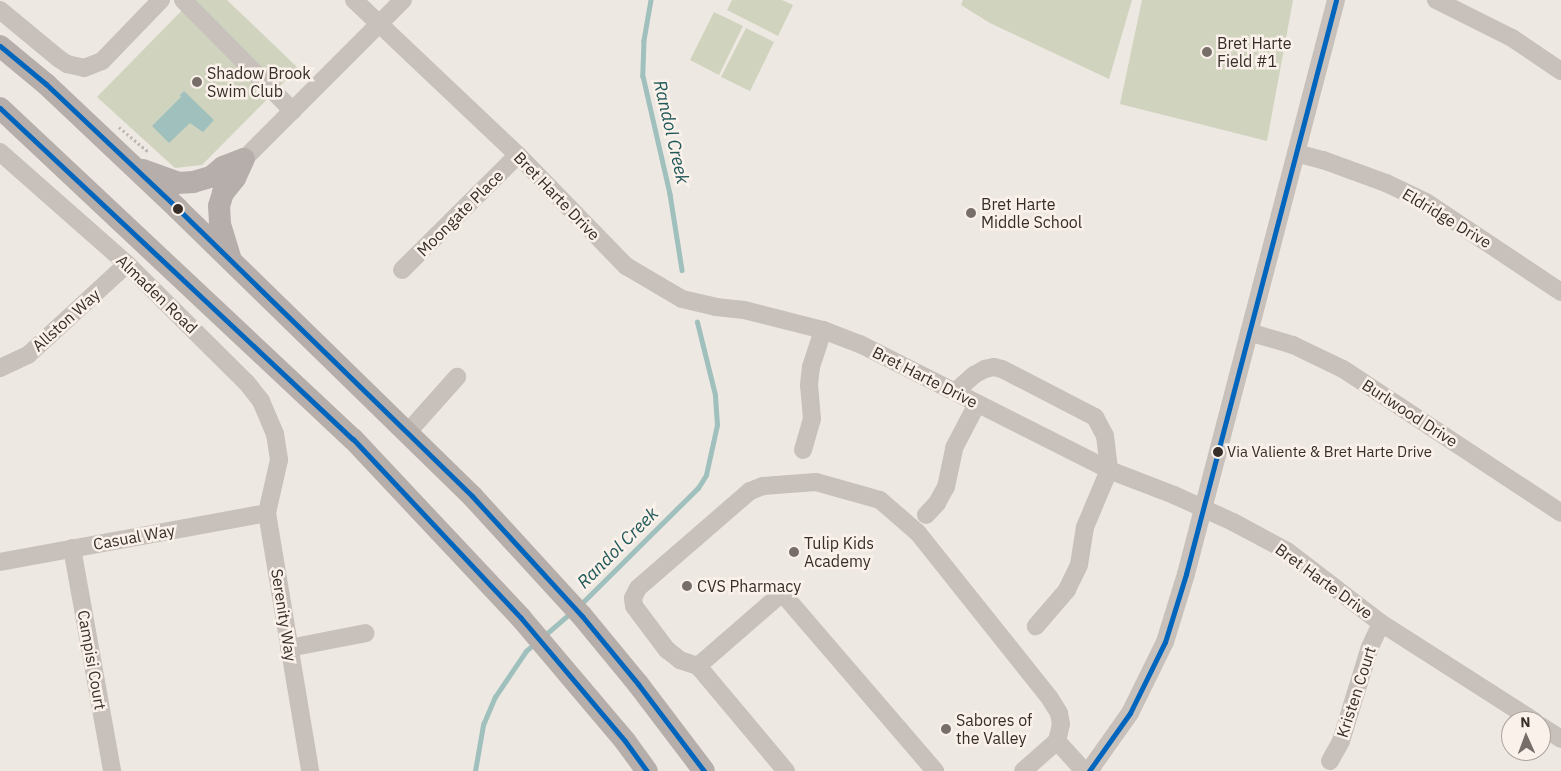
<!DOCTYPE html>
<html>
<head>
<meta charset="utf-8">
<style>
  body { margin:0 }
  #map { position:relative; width:1561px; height:771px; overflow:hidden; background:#eee8e2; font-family:"IBM Plex Sans",sans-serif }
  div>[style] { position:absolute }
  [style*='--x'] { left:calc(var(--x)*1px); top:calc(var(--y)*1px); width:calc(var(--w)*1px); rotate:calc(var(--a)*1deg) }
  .green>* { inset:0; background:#d0d3bd }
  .water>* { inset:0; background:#9fc0bd }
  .stream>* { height:4.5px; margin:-2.25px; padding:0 2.25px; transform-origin:2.25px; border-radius:2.25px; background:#9fc0bd }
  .path>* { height:2.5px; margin-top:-1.25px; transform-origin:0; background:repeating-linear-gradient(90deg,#bfb8b4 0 2.5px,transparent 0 5px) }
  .minor>* { height:18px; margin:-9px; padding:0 9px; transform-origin:9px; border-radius:9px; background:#c7c0bb }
  .major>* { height:22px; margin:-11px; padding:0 11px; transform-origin:11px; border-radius:11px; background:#b6aeaa }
  .bus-1>* { height:5px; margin:-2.5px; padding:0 2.5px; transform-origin:2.5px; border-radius:2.5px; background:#0065bd }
  .dots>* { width:14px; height:14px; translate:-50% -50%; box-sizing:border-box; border:2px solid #faf1ea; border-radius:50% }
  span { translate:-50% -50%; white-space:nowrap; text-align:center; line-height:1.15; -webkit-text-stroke:5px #faf1ea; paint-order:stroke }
  .bus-label { font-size:15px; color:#372d29 }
  .left { translate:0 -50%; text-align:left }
  .poi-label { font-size:16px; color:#372d29 }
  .street-label { font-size:16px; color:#372d29 }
  .water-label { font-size:18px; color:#1f5858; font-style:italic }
  .north { position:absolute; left:1501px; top:711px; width:50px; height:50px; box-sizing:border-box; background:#faf1ea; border:1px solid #aca39d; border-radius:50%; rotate:358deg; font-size:14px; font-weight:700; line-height:20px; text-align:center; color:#372d29 }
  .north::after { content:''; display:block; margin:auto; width:18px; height:22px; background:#776e6a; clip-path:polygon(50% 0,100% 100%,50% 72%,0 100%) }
</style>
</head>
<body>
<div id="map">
  <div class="green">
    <i style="clip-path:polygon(192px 0,227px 0,298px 68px,202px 165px,175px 168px,97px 97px)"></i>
    <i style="clip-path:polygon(732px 0,782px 0,793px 5px,778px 36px,727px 10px)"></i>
    <i style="clip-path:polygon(963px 0,1132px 0,1109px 79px,990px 23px,961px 5px)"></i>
    <i style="clip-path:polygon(1142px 0,1293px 0,1267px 141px,1120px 104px)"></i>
    <i style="clip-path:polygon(714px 12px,743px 26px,719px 75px,690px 60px)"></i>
    <i style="clip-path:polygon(746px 28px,774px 42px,750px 91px,721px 77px)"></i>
  </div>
  <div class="water">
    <i style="clip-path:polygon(184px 91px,214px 120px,203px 132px,190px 123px,169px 143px,152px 126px,181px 97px,180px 95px)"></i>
  </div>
  <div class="stream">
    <i style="--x:651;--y:0;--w:41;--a:99.9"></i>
    <i style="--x:644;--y:40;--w:36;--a:92"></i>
    <i style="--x:643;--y:76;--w:121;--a:77.1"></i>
    <i style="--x:670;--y:194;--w:77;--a:81"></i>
    <i style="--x:580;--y:605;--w:166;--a:-44.8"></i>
    <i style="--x:698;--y:488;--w:15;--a:-58"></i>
    <i style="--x:706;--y:475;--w:51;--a:-77.6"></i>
    <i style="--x:717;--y:425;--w:30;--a:-94"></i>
    <i style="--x:715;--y:395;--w:75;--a:-103.9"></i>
    <i style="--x:544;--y:636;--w:35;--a:-41"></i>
    <i style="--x:475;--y:771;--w:47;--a:-80.1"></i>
    <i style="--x:483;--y:725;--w:30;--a:-67"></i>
    <i style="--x:495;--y:697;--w:55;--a:-56"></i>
    <i style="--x:526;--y:651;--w:11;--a:-41"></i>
  </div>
  <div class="path">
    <i style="--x:119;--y:127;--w:39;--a:40"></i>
  </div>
  <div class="minor">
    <i style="--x:183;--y:0;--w:156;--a:45.3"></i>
    <i style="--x:354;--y:0;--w:226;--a:43.4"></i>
    <i style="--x:518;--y:155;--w:155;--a:45.8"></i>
    <i style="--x:626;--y:266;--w:65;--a:30.5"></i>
    <i style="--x:682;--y:299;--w:35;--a:13"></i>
    <i style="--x:716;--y:307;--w:28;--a:6"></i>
    <i style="--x:744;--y:310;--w:81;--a:14.2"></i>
    <i style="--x:823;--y:330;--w:40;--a:21"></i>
    <i style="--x:860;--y:344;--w:279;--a:26.8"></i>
    <i style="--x:1109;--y:470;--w:70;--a:21"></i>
    <i style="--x:1174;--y:495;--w:65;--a:24.6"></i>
    <i style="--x:1233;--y:522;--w:61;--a:28.2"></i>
    <i style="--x:1287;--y:551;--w:118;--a:37.5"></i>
    <i style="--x:1381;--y:623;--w:182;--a:32.6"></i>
    <i style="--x:1436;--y:0;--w:85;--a:26.6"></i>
    <i style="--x:1512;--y:38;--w:59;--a:34"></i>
    <i style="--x:0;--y:10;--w:75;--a:39.6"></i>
    <i style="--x:58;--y:58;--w:11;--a:34"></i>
    <i style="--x:67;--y:64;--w:17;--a:13"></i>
    <i style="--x:84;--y:68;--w:19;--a:-21"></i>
    <i style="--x:102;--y:61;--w:85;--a:-46"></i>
    <i style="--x:0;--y:152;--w:169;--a:41.4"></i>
    <i style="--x:127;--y:264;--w:169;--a:44.8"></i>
    <i style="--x:247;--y:383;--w:23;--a:52"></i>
    <i style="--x:261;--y:401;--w:36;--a:67"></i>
    <i style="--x:275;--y:434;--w:26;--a:81"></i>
    <i style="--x:279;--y:460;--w:54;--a:102.8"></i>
    <i style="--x:267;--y:513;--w:262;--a:80.5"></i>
    <i style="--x:1296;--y:153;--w:28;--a:15"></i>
    <i style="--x:1323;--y:160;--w:67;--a:20.1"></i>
    <i style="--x:1386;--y:183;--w:44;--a:25.4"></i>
    <i style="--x:1426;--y:202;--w:162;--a:33.7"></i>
    <i style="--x:244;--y:159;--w:225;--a:-45"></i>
    <i style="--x:402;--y:270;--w:163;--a:-44.8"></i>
    <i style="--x:1249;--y:332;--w:46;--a:16.5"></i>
    <i style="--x:1293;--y:345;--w:55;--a:25.6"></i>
    <i style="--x:1343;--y:369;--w:261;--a:33.4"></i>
    <i style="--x:0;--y:368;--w:31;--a:-25"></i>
    <i style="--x:28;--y:355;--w:134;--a:-42.6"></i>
    <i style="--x:956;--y:391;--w:24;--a:-42"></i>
    <i style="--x:974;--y:375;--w:13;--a:-29"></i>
    <i style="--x:985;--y:369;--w:9;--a:-13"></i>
    <i style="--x:994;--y:367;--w:8;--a:14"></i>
    <i style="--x:1002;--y:369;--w:105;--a:27.3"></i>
    <i style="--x:1095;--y:417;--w:21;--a:62"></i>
    <i style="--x:1105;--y:436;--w:34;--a:83"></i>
    <i style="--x:1109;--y:470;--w:62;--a:112.8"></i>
    <i style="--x:1085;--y:527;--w:38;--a:99"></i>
    <i style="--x:1079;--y:565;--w:28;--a:116"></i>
    <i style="--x:1067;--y:590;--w:48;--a:130.7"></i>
    <i style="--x:408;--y:432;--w:74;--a:-48.3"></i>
    <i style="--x:803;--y:450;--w:32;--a:-74"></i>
    <i style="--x:812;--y:419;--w:34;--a:-95"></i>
    <i style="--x:809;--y:385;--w:18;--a:-84"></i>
    <i style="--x:811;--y:367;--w:39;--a:-72"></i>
    <i style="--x:926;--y:515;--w:16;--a:-47"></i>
    <i style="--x:937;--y:503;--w:18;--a:-61"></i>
    <i style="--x:946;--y:487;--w:40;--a:-78"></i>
    <i style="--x:954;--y:448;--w:50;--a:-62.4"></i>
    <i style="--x:72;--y:548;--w:227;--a:79.8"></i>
    <i style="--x:0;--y:562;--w:271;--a:-10.4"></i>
    <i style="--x:289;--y:648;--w:78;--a:-11"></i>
    <i style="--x:698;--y:666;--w:19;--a:-162"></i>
    <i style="--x:680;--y:660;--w:16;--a:-142"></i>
    <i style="--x:667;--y:650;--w:55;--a:-126.9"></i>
    <i style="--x:634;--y:606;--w:8;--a:-97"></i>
    <i style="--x:633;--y:598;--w:11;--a:-63"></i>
    <i style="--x:638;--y:588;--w:148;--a:-40.9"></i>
    <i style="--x:750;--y:491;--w:14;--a:-21"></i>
    <i style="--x:763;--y:486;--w:53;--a:-4.3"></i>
    <i style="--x:816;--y:482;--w:66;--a:15.7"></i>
    <i style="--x:880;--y:500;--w:50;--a:41"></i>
    <i style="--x:918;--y:533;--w:210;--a:51.4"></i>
    <i style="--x:1049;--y:697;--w:19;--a:58"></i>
    <i style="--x:1059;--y:713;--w:11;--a:80"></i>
    <i style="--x:1061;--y:724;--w:17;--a:103"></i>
    <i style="--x:1057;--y:741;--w:45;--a:138.6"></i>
    <i style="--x:1541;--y:726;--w:24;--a:33"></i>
    <i style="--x:1057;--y:741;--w:40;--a:48"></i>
    <i style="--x:1330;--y:761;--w:23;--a:-61"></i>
    <i style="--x:1341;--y:741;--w:98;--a:-72.9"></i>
    <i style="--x:1370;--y:647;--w:26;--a:-65"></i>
    <i style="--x:786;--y:771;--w:137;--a:-130"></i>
    <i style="--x:698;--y:666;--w:111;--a:-41"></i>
    <i style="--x:782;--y:593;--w:235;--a:49.3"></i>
    <i style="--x:1089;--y:771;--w:71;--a:-54.7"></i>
    <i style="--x:1130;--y:713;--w:79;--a:-63.8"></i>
    <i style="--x:1165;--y:642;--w:71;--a:-72.8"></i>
    <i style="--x:1186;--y:574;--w:593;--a:-75.35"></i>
  </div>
  <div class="major">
    <i style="--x:0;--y:46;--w:60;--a:39.6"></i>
    <i style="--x:46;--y:84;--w:182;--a:43.4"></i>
    <i style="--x:178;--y:209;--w:411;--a:44.3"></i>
    <i style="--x:472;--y:496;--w:163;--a:47.5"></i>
    <i style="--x:582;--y:616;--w:88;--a:50.5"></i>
    <i style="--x:638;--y:684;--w:109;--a:52.8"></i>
    <i style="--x:0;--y:108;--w:484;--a:43.2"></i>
    <i style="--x:353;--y:439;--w:245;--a:46.8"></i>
    <i style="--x:521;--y:618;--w:161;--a:49.8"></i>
    <i style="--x:625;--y:741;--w:37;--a:54"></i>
    <i style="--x:143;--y:170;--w:37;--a:20"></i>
    <i style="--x:178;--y:183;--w:15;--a:-4"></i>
    <i style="--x:193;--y:182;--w:19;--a:-16"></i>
    <i style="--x:211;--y:177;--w:16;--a:-40"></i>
    <i style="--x:223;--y:167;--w:22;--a:-21"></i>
    <i style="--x:230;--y:257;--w:34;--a:-107"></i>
    <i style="--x:220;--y:224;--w:18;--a:-93"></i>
    <i style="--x:219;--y:206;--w:14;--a:-73"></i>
    <i style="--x:223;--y:193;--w:19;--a:-51"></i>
    <i style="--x:235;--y:178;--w:21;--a:-65"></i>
  </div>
  <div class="bus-1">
    <i style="--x:0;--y:46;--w:60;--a:39.6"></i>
    <i style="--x:46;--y:84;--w:182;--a:43.4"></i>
    <i style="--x:178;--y:209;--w:411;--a:44.3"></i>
    <i style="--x:472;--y:496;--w:163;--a:47.5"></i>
    <i style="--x:582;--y:616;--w:88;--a:50.5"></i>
    <i style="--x:638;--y:684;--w:109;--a:52.8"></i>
    <i style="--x:0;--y:108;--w:484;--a:43.2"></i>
    <i style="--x:353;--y:439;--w:245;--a:46.8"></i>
    <i style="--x:521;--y:618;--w:161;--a:49.8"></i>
    <i style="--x:625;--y:741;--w:37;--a:54"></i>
    <i style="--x:1089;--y:771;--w:71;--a:-54.7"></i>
    <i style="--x:1130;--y:713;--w:79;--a:-63.8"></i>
    <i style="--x:1165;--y:642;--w:71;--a:-72.8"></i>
    <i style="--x:1186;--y:574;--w:593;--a:-75.35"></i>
  </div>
  <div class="dots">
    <i style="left:1207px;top:52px;background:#776e6a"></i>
    <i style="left:197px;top:82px;background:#776e6a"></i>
    <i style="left:178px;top:209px;background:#372d29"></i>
    <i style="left:971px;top:213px;background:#776e6a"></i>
    <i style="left:1218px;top:452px;background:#372d29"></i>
    <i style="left:794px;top:552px;background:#776e6a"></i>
    <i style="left:687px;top:586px;background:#776e6a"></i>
    <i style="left:946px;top:729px;background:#776e6a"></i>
  </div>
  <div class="bus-label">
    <span class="left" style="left:1227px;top:452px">Via Valiente &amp; Bret Harte Drive</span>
  </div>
  <div class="poi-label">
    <span class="left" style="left:1217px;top:52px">Bret Harte<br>Field #1</span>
    <span class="left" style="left:207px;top:82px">Shadow Brook<br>Swim Club</span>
    <span class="left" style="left:981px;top:213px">Bret Harte<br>Middle School</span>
    <span class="left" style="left:804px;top:552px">Tulip Kids<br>Academy</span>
    <span class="left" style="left:697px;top:586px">CVS Pharmacy</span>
    <span class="left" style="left:956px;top:729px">Sabores of<br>the Valley</span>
  </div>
  <div class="street-label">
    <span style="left:557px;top:196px;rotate:46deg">Bret Harte Drive</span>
    <span style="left:460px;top:213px;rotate:-45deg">Moongate Place</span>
    <span style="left:1447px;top:218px;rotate:31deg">Eldridge Drive</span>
    <span style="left:157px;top:294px;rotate:44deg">Almaden Road</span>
    <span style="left:66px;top:320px;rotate:-42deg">Allston Way</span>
    <span style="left:925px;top:377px;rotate:27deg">Bret Harte Drive</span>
    <span style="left:1410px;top:413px;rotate:33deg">Burlwood Drive</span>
    <span style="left:134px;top:537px;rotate:-10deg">Casual Way</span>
    <span style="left:1324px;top:581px;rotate:36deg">Bret Harte Drive</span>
    <span style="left:284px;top:615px;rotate:81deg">Serenity Way</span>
    <span style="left:92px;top:660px;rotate:80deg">Campisi Court</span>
    <span style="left:1356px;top:692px;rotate:-72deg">Kristen Court</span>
  </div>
  <div class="water-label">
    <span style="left:671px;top:132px;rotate:77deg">Randol Creek</span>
    <span style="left:618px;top:548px;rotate:-45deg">Randol Creek</span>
  </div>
  <div class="north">N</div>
</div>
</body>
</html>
